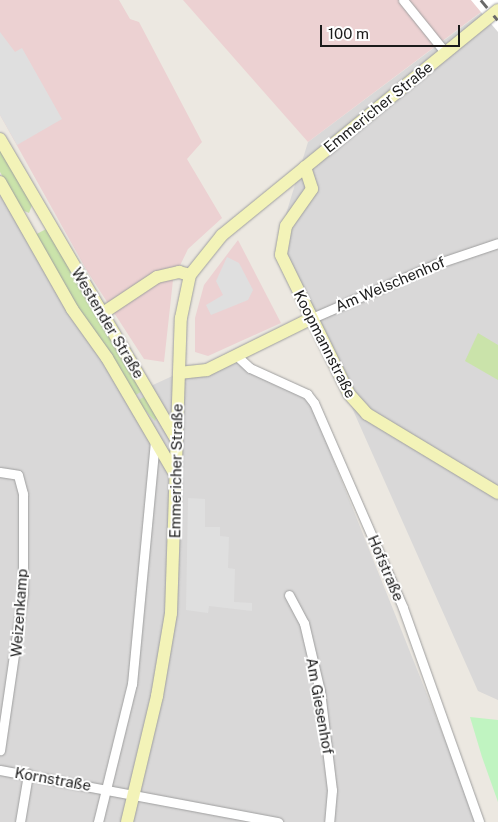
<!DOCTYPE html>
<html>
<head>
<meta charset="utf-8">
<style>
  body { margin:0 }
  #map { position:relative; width:498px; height:822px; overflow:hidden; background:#ece8e1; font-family:"Public Sans",sans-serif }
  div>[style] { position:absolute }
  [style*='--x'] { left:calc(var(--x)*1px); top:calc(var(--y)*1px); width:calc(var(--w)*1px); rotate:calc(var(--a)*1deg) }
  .residential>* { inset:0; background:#d9d8d8 }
  .commercial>* { inset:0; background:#ecd1d2 }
  .grass>* { inset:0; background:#cae3aa }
  .park>* { inset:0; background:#c0f4c1 }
  .parking>* { inset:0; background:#dfdfdf }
  .pier>* { inset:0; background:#fff }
  .roads { filter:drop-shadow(0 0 1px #9f9f9f) drop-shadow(0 0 1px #9f9f9f) }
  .street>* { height:9px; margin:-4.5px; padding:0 4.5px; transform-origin:4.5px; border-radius:4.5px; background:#fff }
  .secondary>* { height:12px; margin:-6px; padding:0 6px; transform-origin:6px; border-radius:6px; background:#f3f3b8 }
  .rail>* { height:2.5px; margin-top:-1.25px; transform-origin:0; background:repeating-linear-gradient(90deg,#696969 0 10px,transparent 0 20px) }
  span { translate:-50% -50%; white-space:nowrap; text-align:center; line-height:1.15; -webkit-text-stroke:4px #fff; paint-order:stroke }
  .street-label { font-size:15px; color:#1b1b1b }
  .scale { position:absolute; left:320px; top:25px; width:140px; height:22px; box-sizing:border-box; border:2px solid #1b1b1b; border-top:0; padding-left:6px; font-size:15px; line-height:18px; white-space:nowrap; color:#1b1b1b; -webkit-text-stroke:4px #fff; paint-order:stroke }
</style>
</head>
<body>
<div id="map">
  <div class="residential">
    <i style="clip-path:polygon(498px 0,498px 700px,478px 691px,312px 318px,275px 250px,308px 142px)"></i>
    <i style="clip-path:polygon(0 192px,129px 396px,179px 373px,238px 357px,307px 394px,478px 822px,0 822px)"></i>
  </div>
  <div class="commercial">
    <i style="clip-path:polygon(0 0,119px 0,130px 19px,139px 22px,202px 142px,187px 159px,222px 218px,188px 249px,173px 280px,164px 362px,144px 359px,87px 271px,0 115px)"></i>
    <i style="clip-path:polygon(183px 0,471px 0,481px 12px,308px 142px)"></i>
    <i style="clip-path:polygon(238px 240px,281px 323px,208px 356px,195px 352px,195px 318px,204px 285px)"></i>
  </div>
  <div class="grass">
    <i style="clip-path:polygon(0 148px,32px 205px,29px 213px,22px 210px,0 172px)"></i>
    <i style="clip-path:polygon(48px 228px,144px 390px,134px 396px,33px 236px)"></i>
    <i style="clip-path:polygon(478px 333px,498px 345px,498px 380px,465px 361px)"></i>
    <i style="clip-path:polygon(147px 395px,157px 417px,155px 421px,137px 401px)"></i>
  </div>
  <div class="park">
    <i style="clip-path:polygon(470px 717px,498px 720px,498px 802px,482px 757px)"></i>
  </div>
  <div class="parking">
    <i style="clip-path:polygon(0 32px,15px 52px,22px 48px,62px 119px,17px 145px,0 115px)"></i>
    <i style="clip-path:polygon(227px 257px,239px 263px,253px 290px,248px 300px,211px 315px,206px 305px,223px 295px,216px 281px)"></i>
    <i style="clip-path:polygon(188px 498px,205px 499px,205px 527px,220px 527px,220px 536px,229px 537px,228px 568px,235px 569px,234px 602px,252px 603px,252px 611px,209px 606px,208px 613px,186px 610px)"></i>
  </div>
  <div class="pier">
    <i style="clip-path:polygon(471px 0,498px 0,498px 32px,481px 12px)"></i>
  </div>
  <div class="roads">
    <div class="street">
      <i style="--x:403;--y:0;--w:67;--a:51.1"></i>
      <i style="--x:312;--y:318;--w:135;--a:-23.5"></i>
      <i style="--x:436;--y:264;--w:65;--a:-18.7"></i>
      <i style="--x:238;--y:357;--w:16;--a:43"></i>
      <i style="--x:250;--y:368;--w:63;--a:24.5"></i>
      <i style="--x:307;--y:394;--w:11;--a:52"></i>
      <i style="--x:314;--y:403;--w:223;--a:66.5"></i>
      <i style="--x:403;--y:608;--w:227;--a:70.4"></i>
      <i style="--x:0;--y:472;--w:18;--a:9"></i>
      <i style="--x:18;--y:475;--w:20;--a:75"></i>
      <i style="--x:23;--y:494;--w:99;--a:90"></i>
      <i style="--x:23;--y:593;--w:159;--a:98.3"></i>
      <i style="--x:289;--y:595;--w:32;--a:62"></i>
      <i style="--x:304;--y:623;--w:70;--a:76.8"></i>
      <i style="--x:320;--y:691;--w:100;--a:83.1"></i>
      <i style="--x:332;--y:790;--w:32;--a:95"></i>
      <i style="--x:0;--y:770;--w:283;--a:10.6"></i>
      <i style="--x:20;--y:822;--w:49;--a:-80.5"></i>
      <i style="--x:98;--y:822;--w:142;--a:-76.2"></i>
      <i style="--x:132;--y:684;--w:245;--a:-84.6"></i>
    </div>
    <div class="secondary">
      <i style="--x:0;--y:139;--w:348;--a:59.6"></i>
      <i style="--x:305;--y:167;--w:23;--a:72"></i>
      <i style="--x:312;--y:189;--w:45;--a:125.1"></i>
      <i style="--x:286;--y:226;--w:29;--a:100"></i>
      <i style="--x:281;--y:255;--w:155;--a:63.9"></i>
      <i style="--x:349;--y:394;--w:27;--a:48"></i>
      <i style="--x:367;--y:414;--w:153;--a:31.1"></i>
      <i style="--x:0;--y:182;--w:146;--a:60.4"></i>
      <i style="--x:72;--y:309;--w:60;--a:54.5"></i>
      <i style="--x:107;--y:358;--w:132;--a:59.6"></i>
      <i style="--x:103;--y:313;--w:65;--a:-33.7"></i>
      <i style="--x:157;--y:277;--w:23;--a:-13"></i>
      <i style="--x:179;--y:272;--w:11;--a:15"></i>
      <i style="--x:179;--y:373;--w:28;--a:-6"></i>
      <i style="--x:207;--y:370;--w:117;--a:-26.3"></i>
      <i style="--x:127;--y:822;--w:130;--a:-76.6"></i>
      <i style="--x:157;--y:696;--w:84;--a:-80.4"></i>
      <i style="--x:171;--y:613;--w:295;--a:-88.1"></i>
      <i style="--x:181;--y:318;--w:44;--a:-78.2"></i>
      <i style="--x:190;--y:275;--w:51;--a:-51.3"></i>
      <i style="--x:222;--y:235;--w:356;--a:-39.2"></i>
    </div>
  </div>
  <div class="rail">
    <i style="--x:481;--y:0;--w:26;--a:50"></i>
  </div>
  <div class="street-label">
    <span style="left:378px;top:107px;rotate:-39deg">Emmericher Straße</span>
    <span style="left:390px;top:284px;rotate:-23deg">Am Welschenhof</span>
    <span style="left:108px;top:323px;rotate:59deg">Westender Straße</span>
    <span style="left:325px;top:344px;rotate:63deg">Koopmannstraße</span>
    <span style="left:176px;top:471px;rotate:-89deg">Emmericher Straße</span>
    <span style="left:386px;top:568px;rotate:67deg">Hofstraße</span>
    <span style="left:19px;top:613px;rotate:-86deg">Weizenkamp</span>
    <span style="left:320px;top:706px;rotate:80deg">Am Giesenhof</span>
    <span style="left:53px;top:779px;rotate:10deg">Kornstraße</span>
  </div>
  <div class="scale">100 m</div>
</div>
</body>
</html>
